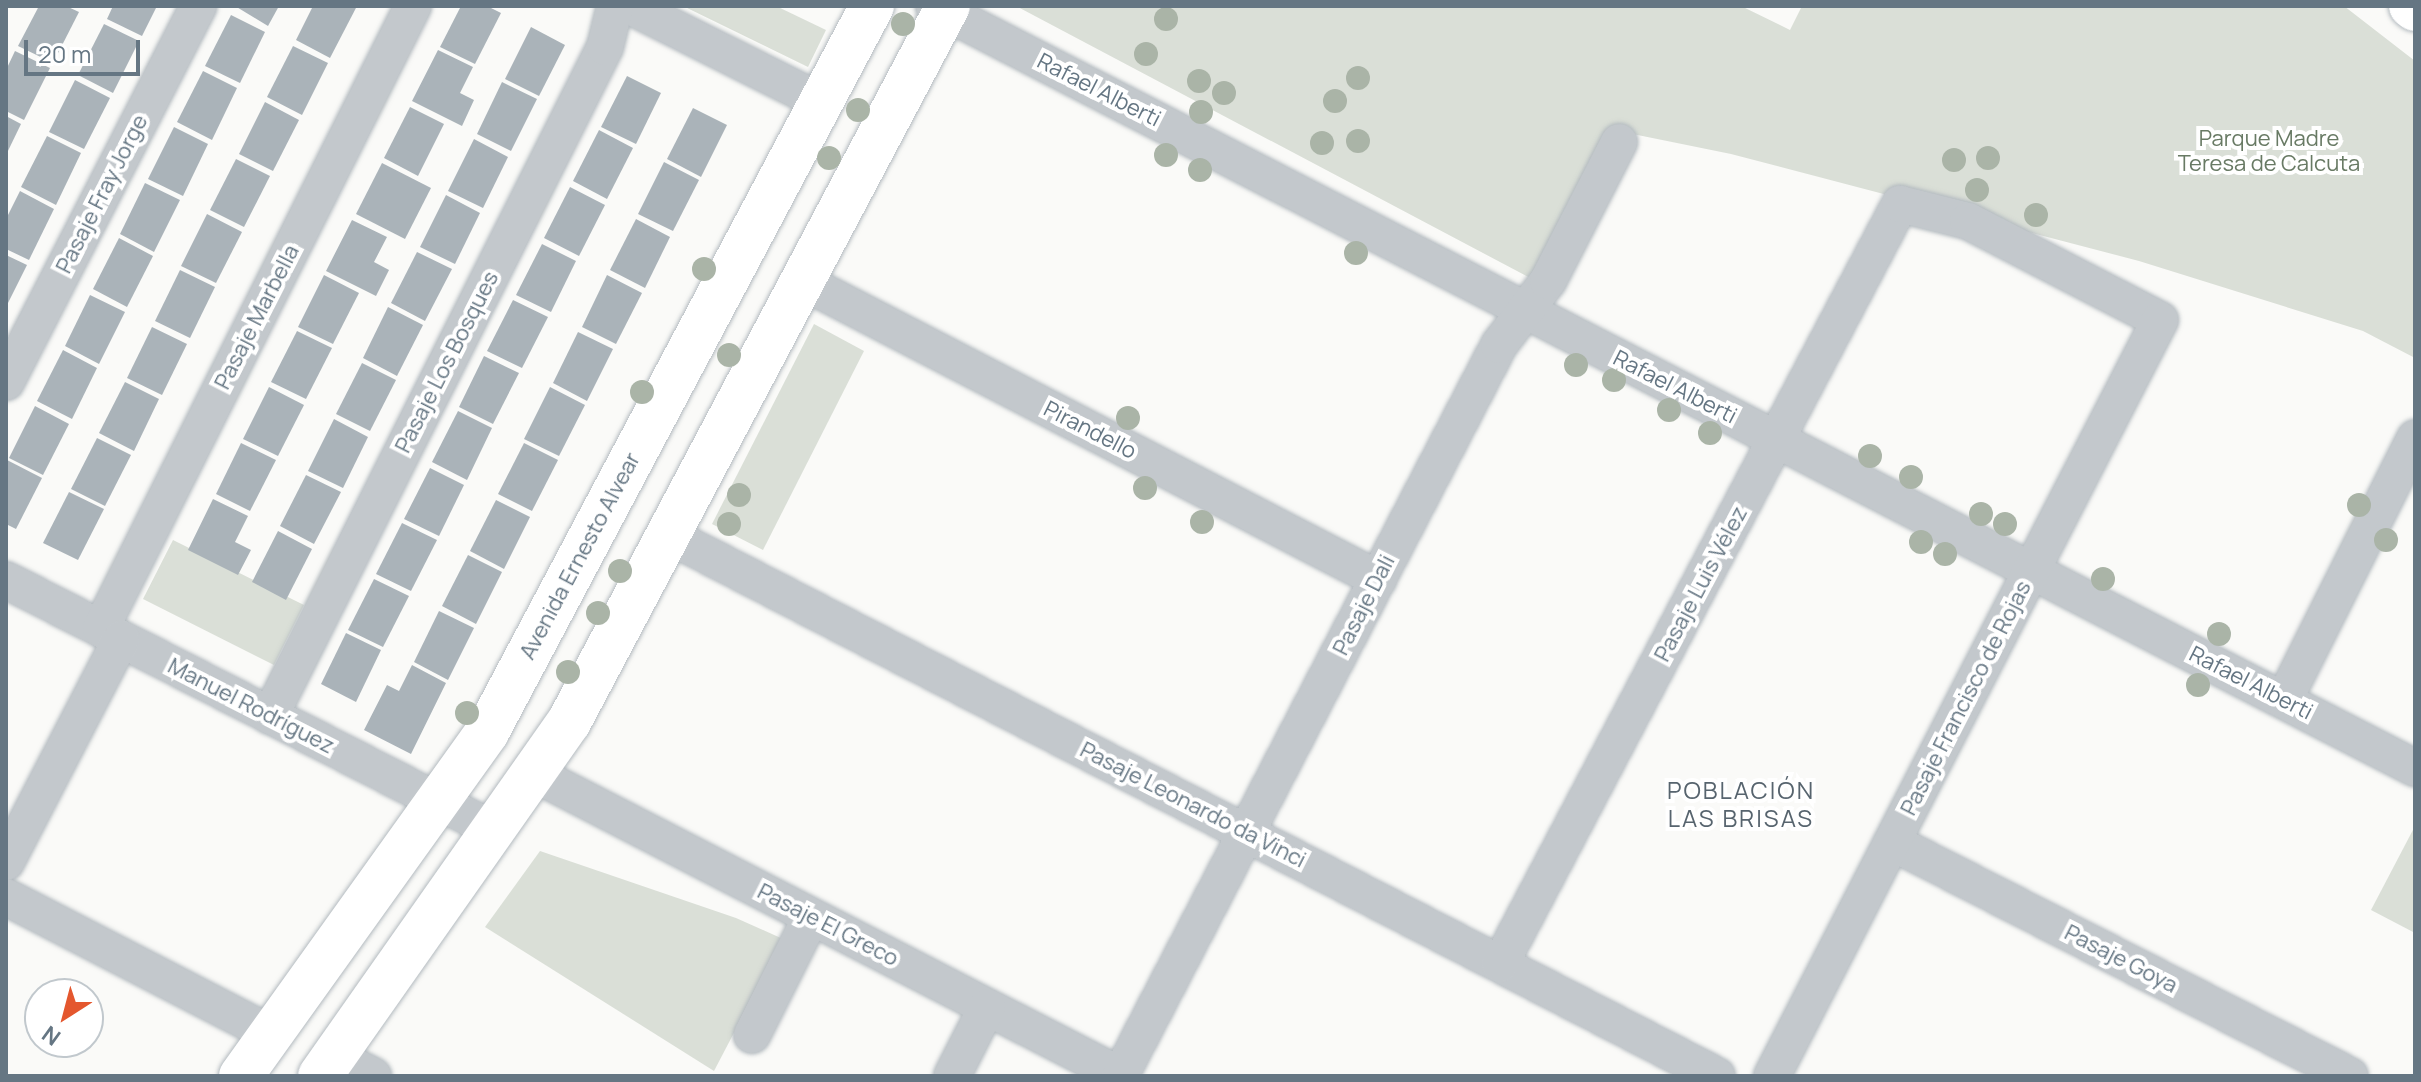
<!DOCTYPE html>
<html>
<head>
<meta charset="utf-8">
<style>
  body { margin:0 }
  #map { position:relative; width:2421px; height:1082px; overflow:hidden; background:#fafaf8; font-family:Manrope,sans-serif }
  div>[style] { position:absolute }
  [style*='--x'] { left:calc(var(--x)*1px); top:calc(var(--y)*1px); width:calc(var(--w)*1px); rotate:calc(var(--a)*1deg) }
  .green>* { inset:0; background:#dadfd7 }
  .building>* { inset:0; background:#aab3b9 }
  .roads { filter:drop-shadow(0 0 2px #b3babf) drop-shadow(0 0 2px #b3babf) }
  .minor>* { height:36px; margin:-18px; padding:0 18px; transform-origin:18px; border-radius:18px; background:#c3c8cc }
  .secondary>* { height:44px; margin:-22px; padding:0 22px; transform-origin:22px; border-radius:22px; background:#fff }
  .primary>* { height:44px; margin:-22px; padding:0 22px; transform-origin:22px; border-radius:22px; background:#fff }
  .trees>* { width:24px; height:24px; margin:-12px; border-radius:50%; background:#aab4a7 }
  span { translate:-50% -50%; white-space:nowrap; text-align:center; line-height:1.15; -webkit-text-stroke:8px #fff; paint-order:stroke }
  .street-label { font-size:22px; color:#657683 }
  .park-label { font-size:22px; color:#687a64 }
  .neighbourhood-label { font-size:24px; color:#57646e; letter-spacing:2px }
  .frame { position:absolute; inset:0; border:8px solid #657683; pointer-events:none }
  .north { position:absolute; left:24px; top:978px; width:80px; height:80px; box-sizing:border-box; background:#fff; border:2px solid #c1c8cd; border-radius:50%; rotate:216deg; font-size:22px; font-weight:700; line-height:32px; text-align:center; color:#657683 }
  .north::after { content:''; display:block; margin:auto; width:28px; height:36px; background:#e4572e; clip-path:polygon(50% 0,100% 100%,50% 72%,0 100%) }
  .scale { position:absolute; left:24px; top:40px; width:116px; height:36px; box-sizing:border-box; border:4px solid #657683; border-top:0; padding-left:10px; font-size:24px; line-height:28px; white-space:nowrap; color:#657683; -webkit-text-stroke:6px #fff; paint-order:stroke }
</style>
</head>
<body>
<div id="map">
  <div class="green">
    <i style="clip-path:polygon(683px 6px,776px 6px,826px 30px,808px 67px)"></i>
    <i style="clip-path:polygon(1016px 6px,1741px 6px,1790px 30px,1802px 6px,2344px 6px,2415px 61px,2415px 358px,2363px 331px,2139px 261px,1731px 154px,1613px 130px,1534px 280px)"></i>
    <i style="clip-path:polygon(814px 324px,864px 351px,763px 550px,712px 524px)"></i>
    <i style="clip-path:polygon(173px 540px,304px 605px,274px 665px,143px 599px)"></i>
    <i style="clip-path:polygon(2415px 826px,2415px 933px,2371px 910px)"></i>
    <i style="clip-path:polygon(540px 851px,736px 918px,783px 939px,714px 1071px,485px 927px)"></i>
  </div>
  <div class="building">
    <i style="clip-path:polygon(39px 6px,66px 6px,79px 12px,53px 63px,18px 46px)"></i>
    <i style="clip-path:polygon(113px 6px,157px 6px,142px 36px,107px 19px)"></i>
    <i style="clip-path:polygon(235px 6px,279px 6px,268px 26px)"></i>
    <i style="clip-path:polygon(313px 6px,357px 6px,330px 58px,296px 40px)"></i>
    <i style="clip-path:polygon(461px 6px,487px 6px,501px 13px,475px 64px,440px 47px)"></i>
    <i style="clip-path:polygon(231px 15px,265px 32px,240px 83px,205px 66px)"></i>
    <i style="clip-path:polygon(104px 24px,139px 41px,113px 93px,78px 75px)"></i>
    <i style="clip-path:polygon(531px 27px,565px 45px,539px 96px,505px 79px)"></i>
    <i style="clip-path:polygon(293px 46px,328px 63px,302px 115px,267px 97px)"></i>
    <i style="clip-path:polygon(438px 50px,473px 67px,460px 93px,474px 100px,462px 126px,412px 101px)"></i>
    <i style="clip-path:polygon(15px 51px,50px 68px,24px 120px,6px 111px,6px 70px)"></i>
    <i style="clip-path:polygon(203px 71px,237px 88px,212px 140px,177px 122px)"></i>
    <i style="clip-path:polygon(627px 76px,661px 93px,636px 144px,601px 127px)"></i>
    <i style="clip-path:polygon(75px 80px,110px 98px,84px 149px,49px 132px)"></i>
    <i style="clip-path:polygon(502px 82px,537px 99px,511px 151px,477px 134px)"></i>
    <i style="clip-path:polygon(265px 102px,299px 120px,273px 171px,239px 154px)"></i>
    <i style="clip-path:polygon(410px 107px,444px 124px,418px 176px,384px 158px)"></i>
    <i style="clip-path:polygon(693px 108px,727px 125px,701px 177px,667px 159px)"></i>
    <i style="clip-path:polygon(6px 116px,21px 124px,6px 155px)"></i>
    <i style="clip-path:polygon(174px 127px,208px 144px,183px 196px,148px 179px)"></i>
    <i style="clip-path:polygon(599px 130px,633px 148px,607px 199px,573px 181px)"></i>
    <i style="clip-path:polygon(47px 136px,81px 153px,56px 205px,21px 187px)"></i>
    <i style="clip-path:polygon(474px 139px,508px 157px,483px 208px,448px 191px)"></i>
    <i style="clip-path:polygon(236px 159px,270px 176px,244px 227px,210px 210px)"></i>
    <i style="clip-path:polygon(664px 162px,699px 180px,673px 231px,638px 214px)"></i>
    <i style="clip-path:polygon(382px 163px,431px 188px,405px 239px,356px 214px)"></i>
    <i style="clip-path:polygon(145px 183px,180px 200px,154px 252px,120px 234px)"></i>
    <i style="clip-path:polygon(570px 187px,605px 205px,579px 256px,544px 238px)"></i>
    <i style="clip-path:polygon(20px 191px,54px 209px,29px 260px,6px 249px,6px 219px)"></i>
    <i style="clip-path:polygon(446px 195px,480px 213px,455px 264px,420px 247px)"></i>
    <i style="clip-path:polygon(207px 214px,242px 232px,216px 283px,181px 266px)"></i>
    <i style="clip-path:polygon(636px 219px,670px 237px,645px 288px,610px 270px)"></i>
    <i style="clip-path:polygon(352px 220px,387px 237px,374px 262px,389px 270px,376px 296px,326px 271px)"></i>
    <i style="clip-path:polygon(119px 238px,153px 256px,127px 307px,93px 289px)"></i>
    <i style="clip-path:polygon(542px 244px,576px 261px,551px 312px,516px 295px)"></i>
    <i style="clip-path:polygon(417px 252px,452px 269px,425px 321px,391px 303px)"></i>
    <i style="clip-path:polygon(6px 255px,27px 265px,6px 307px)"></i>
    <i style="clip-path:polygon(180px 270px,215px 287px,190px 338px,155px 321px)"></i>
    <i style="clip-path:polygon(324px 275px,359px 293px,333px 344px,298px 327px)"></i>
    <i style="clip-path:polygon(607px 275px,642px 293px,616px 344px,582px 327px)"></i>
    <i style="clip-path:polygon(90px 295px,125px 312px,99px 364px,65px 346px)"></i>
    <i style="clip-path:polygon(513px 300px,548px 317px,522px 368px,487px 351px)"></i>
    <i style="clip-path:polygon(388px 307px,423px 325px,397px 376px,363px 358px)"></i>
    <i style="clip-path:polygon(152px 327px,187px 344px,162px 395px,127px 378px)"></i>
    <i style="clip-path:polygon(297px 331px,332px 348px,306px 399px,271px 382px)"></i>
    <i style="clip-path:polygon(578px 332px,613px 349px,587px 401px,553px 383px)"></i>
    <i style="clip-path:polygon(63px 350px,97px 368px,72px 419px,37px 401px)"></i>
    <i style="clip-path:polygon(484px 356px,519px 373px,493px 424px,459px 407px)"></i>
    <i style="clip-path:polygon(362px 363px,396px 380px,370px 431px,336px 414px)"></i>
    <i style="clip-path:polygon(125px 382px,159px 399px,134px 451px,99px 433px)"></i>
    <i style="clip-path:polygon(269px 387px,304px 405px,278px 456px,243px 439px)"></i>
    <i style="clip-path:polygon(550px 387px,585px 405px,559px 456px,524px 439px)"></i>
    <i style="clip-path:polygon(35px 406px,69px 424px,43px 475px,9px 458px)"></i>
    <i style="clip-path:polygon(458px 411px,492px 428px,467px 480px,432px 462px)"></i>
    <i style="clip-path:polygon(334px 419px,368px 437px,343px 488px,308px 471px)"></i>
    <i style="clip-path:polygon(97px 438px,131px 455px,105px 506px,71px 489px)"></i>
    <i style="clip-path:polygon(241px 443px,276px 460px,250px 511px,216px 494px)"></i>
    <i style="clip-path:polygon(524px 443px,558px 460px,532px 511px,498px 494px)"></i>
    <i style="clip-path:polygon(7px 460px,42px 478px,16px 529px,6px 524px)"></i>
    <i style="clip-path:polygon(430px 468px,464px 485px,439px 536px,404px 519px)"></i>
    <i style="clip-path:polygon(306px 475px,341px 492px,314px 544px,280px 526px)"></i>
    <i style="clip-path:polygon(69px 492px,104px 509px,78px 560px,43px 543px)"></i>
    <i style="clip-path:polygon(213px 499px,248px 516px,235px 542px,251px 550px,238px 575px,188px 550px)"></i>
    <i style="clip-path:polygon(496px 500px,530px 517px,504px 569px,470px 551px)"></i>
    <i style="clip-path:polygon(402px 523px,437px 540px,411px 591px,376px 574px)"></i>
    <i style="clip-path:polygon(278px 531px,312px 549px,286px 600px,252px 582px)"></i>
    <i style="clip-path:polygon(468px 555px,502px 572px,476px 624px,442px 606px)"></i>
    <i style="clip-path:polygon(374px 579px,409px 596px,383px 647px,348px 630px)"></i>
    <i style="clip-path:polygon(439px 611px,474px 628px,448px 680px,414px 662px)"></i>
    <i style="clip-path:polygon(346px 633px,381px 650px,356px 702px,321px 684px)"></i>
    <i style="clip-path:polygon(412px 665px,446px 683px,411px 754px,364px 730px,387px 685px,399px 691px)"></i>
  </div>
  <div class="roads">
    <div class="minor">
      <i style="--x:630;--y:6;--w:215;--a:26.6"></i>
      <i style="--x:934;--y:6;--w:1666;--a:27.23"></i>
      <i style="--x:802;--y:281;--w:649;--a:27.36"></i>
      <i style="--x:6;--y:382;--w:422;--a:-62.9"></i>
      <i style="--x:668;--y:535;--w:1180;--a:27.28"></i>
      <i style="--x:6;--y:580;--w:551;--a:27.12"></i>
      <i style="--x:101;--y:628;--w:696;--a:-63.36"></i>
      <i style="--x:2284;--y:700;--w:293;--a:-63.4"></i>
      <i style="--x:270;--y:716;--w:748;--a:-63.4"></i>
      <i style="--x:605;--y:47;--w:42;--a:-76.3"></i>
      <i style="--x:535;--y:774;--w:659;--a:27.26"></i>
      <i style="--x:1892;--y:842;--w:514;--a:27.06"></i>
      <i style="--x:6;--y:862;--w:251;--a:-62.7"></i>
      <i style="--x:6;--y:897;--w:298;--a:27.3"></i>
      <i style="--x:1500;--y:964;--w:859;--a:-62.24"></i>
      <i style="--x:1900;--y:204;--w:70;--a:14"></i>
      <i style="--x:1968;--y:221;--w:216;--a:27.3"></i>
      <i style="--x:2160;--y:320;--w:850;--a:117.17"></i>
      <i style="--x:752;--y:1035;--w:132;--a:-63.4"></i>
      <i style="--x:334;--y:1056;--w:44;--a:27.1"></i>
      <i style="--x:952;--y:1076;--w:77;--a:-63.1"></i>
      <i style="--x:1120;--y:1076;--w:823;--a:-62.59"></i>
      <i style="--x:1499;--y:345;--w:81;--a:-52.6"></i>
      <i style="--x:1548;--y:281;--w:156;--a:-62.9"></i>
    </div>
    <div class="secondary">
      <i style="--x:241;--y:1076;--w:423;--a:-54.4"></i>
      <i style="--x:487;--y:732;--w:822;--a:-62.06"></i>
      <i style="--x:320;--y:1076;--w:433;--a:-54.9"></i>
      <i style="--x:569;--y:722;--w:810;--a:-62.11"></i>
    </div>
    <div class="primary">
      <i style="--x:2411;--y:6;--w:5;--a:37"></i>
    </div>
  </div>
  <div class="trees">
    <i style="left:1166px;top:19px"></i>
    <i style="left:903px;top:24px"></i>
    <i style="left:1146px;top:54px"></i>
    <i style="left:1358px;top:78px"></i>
    <i style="left:1199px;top:81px"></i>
    <i style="left:1224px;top:93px"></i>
    <i style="left:1335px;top:101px"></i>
    <i style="left:858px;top:110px"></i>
    <i style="left:1201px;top:112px"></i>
    <i style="left:1358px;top:141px"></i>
    <i style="left:1322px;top:143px"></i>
    <i style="left:1166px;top:155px"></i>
    <i style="left:829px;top:158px"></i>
    <i style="left:1988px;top:158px"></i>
    <i style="left:1954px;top:160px"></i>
    <i style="left:1200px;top:170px"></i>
    <i style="left:1977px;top:190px"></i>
    <i style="left:2036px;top:215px"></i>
    <i style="left:1356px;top:253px"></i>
    <i style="left:704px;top:269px"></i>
    <i style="left:729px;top:355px"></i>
    <i style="left:1576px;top:365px"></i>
    <i style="left:1614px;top:380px"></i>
    <i style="left:642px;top:392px"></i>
    <i style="left:1669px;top:410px"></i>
    <i style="left:1128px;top:418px"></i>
    <i style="left:1710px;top:433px"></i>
    <i style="left:1870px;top:456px"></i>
    <i style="left:1911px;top:477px"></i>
    <i style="left:1145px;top:488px"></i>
    <i style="left:739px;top:495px"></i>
    <i style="left:2359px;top:505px"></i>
    <i style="left:1981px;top:514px"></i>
    <i style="left:1202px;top:522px"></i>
    <i style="left:729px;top:524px"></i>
    <i style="left:2005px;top:524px"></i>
    <i style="left:2386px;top:540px"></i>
    <i style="left:1921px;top:542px"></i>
    <i style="left:1945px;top:554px"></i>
    <i style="left:620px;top:571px"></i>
    <i style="left:2103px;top:579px"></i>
    <i style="left:598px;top:613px"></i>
    <i style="left:2219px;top:634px"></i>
    <i style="left:568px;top:672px"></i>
    <i style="left:2198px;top:685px"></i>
    <i style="left:467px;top:713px"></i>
  </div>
  <div class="street-label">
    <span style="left:1099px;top:90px;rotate:27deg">Rafael Alberti</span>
    <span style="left:102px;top:194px;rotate:-63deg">Pasaje Fray Jorge</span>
    <span style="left:257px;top:317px;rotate:-63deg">Pasaje Marbella</span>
    <span style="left:447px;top:362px;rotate:-63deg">Pasaje Los Bosques</span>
    <span style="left:1675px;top:387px;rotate:27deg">Rafael Alberti</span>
    <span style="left:1090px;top:430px;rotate:27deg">Pirandello</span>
    <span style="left:580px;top:556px;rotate:-62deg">Avenida Ernesto Alvear</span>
    <span style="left:1701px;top:584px;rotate:-62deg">Pasaje Luis Vélez</span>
    <span style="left:1364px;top:605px;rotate:-63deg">Pasaje Dali</span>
    <span style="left:2251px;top:683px;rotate:27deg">Rafael Alberti</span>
    <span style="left:1966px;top:698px;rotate:-63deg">Pasaje Francisco de Rojas</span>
    <span style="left:251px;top:706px;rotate:27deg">Manuel Rodríguez</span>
    <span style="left:1193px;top:805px;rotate:27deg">Pasaje Leonardo da Vinci</span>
    <span style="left:828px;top:925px;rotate:27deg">Pasaje El Greco</span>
    <span style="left:2121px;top:959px;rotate:27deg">Pasaje Goya</span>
  </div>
  <div class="park-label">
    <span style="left:2269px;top:151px">Parque Madre<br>Teresa de Calcuta</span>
  </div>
  <div class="neighbourhood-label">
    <span style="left:1741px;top:804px">POBLACIÓN<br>LAS BRISAS</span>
  </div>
  <div class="frame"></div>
  <div class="north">N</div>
  <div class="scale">20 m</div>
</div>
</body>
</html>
